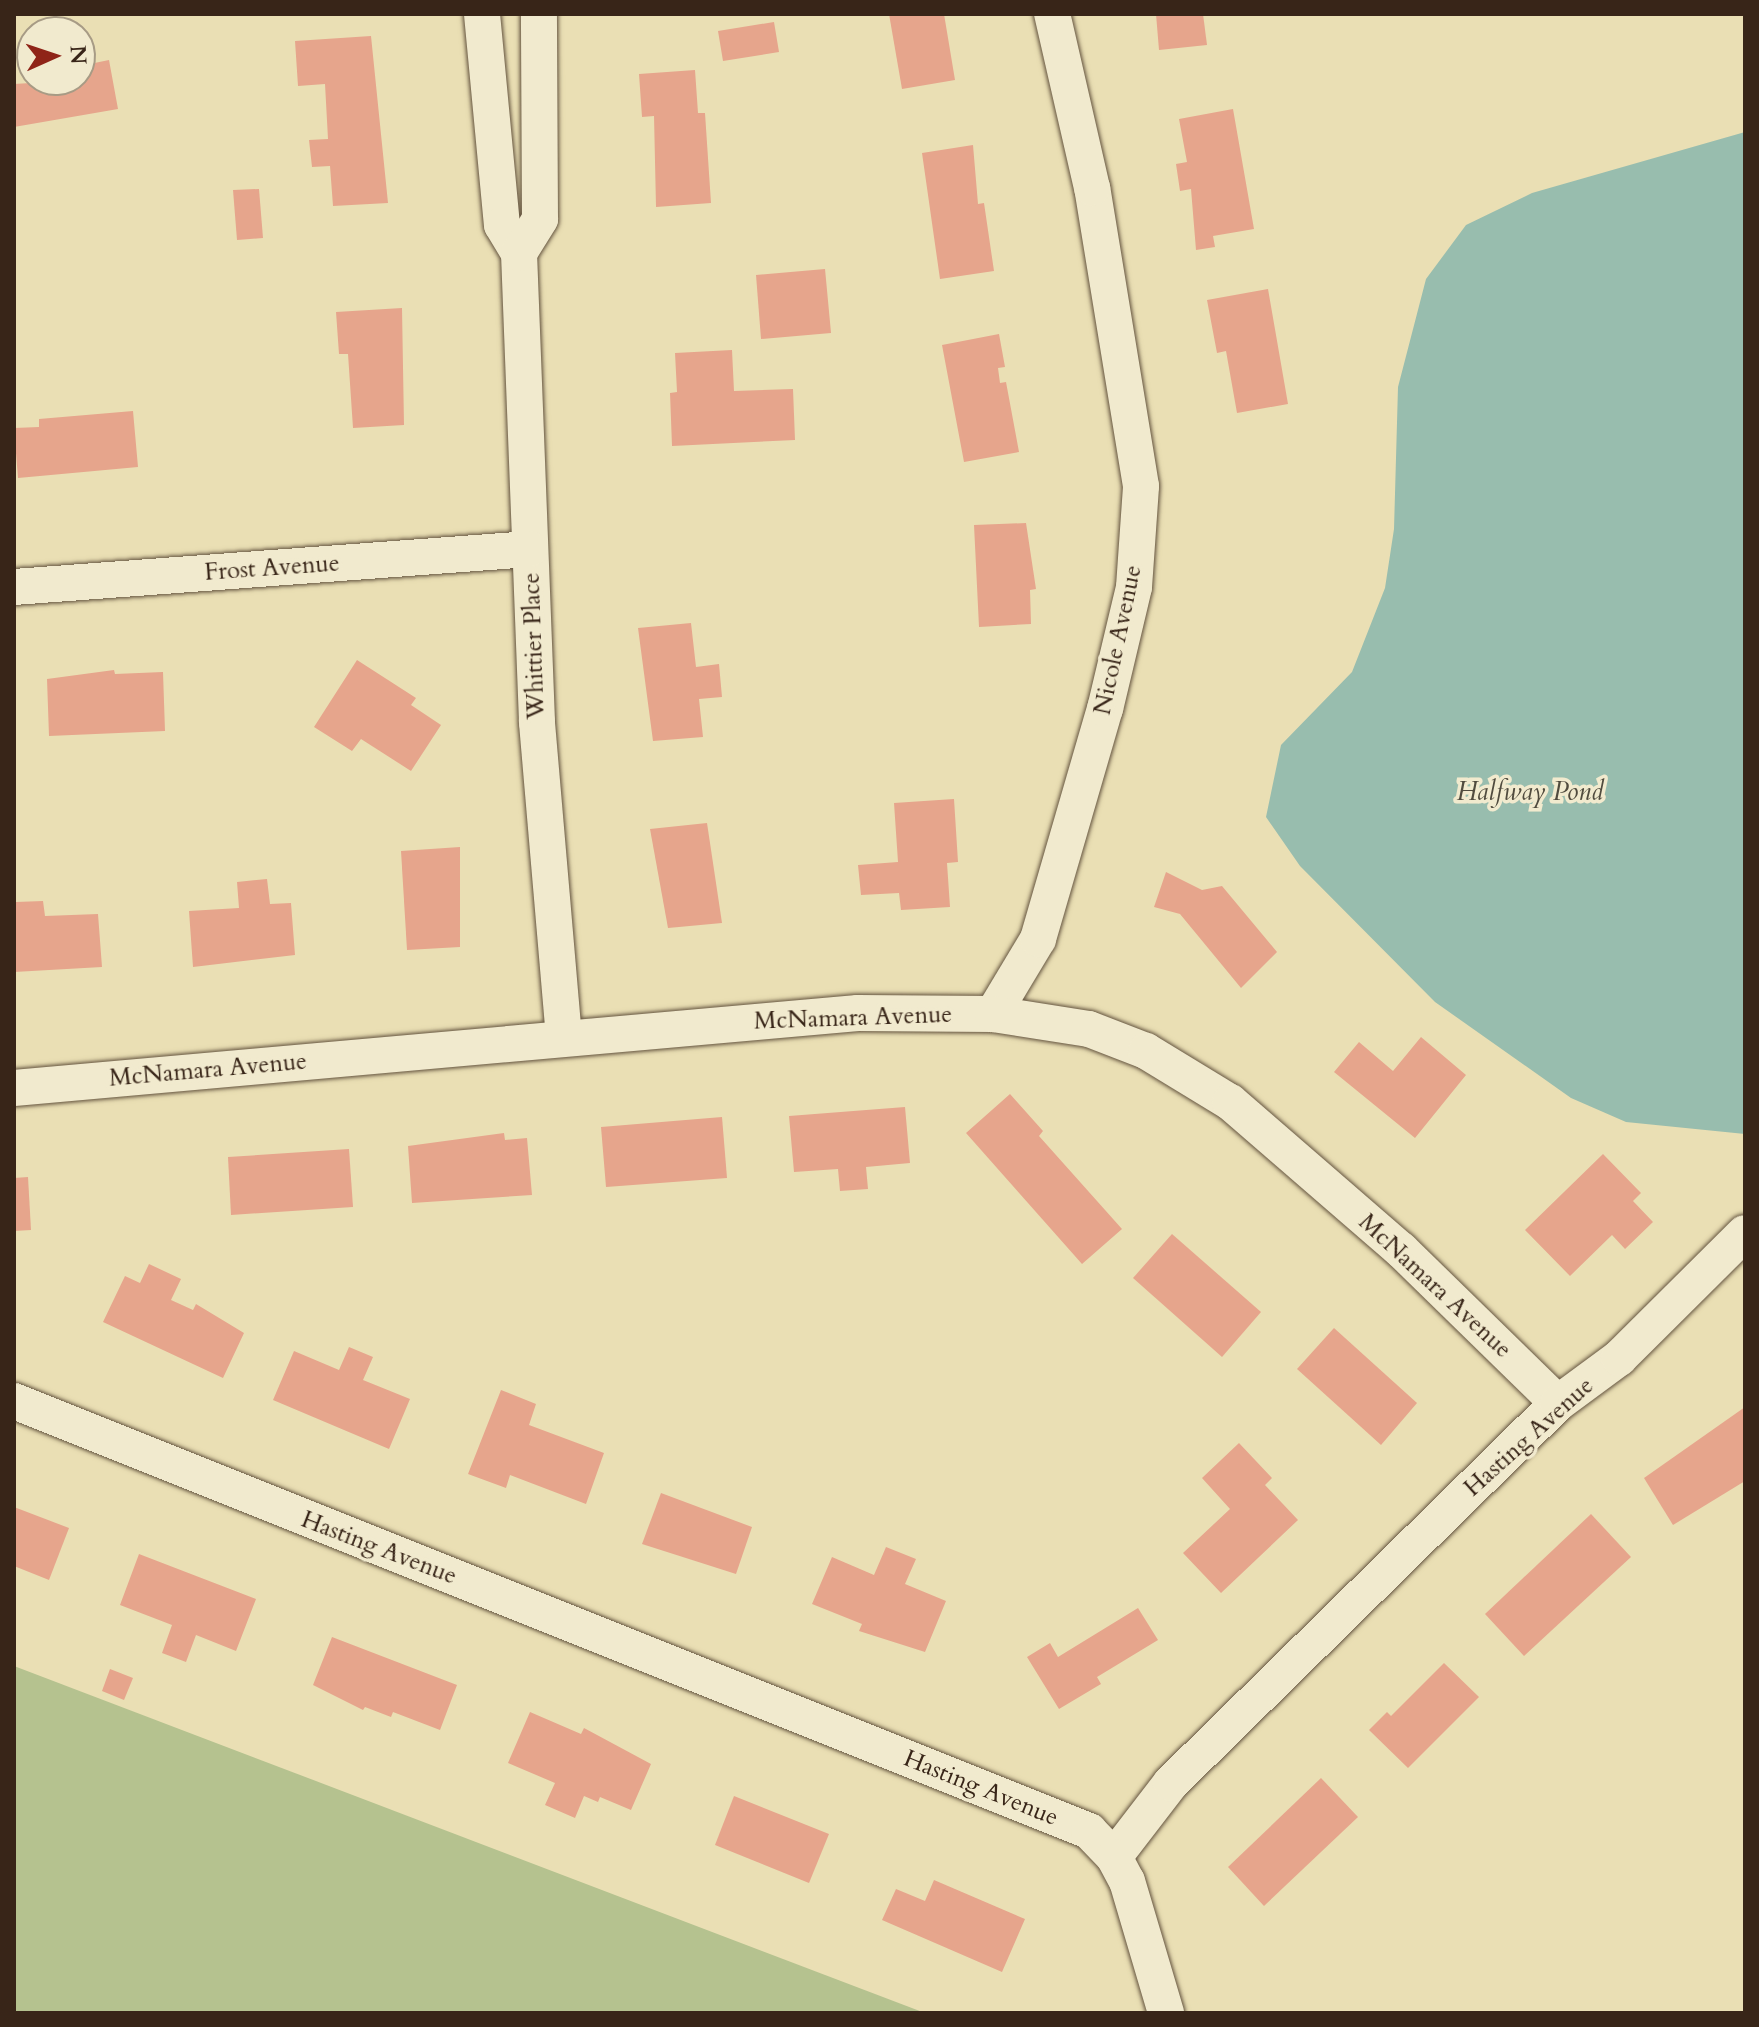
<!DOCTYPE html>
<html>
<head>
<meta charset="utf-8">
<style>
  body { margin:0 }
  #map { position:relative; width:1759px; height:2027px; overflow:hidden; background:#eadfb4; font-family:Cardo,serif }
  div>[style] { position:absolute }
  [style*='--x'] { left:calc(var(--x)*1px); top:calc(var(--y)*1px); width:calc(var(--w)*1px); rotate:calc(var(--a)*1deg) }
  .green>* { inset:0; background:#b5c28f }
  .water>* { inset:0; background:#98bdae }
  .building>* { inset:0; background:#e6a58c }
  .roads { filter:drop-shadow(0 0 2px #64543f) drop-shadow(0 0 2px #64543f) }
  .minor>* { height:36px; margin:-18px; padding:0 18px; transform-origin:18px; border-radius:18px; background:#f1eace }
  span { translate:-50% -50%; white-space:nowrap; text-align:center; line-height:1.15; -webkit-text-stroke:7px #f1eace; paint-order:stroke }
  .street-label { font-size:24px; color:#382518 }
  .water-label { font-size:26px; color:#504b3e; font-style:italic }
  .frame { position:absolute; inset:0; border:16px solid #382518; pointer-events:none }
  .north { position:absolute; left:16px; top:16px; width:80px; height:80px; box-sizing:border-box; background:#f1eace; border:2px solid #a79b85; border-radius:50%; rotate:87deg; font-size:22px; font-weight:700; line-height:32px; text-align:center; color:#382518 }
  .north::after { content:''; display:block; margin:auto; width:28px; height:36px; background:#8f2418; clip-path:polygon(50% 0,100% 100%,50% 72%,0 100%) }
</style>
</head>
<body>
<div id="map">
  <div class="green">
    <i style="clip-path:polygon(14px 1666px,925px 2013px,14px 2013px)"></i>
  </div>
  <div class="water">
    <i style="clip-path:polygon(1745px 132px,1745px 1134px,1626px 1122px,1571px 1098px,1435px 1002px,1300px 866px,1266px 817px,1281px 745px,1352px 672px,1385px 588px,1394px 529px,1398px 387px,1426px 279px,1466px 225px,1532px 193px)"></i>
  </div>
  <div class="building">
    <i style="clip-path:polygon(889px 14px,944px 14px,955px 80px,902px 89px)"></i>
    <i style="clip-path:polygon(1156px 14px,1203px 14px,1207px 45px,1159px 50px)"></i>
    <i style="clip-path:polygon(774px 22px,779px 52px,723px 61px,718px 31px)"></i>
    <i style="clip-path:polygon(371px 36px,388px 203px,333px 206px,330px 166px,312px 167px,309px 140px,328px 139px,325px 84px,298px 86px,295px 41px)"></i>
    <i style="clip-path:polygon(109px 60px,118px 109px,14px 127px,14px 84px,80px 80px,80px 66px)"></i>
    <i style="clip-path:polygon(695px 70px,698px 113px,705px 113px,711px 203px,656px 207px,654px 116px,642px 117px,639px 74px)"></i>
    <i style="clip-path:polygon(1233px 109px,1254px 229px,1213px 236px,1215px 247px,1196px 250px,1191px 189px,1180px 191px,1176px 164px,1187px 162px,1179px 119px)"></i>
    <i style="clip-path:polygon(973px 145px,978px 204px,984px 203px,994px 271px,940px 279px,922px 153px)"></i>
    <i style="clip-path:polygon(259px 189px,263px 238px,237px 240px,233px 190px)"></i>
    <i style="clip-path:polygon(825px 269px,831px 333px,761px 339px,756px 275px)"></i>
    <i style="clip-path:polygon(1268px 289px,1288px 404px,1237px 413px,1226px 351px,1217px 353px,1207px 300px)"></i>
    <i style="clip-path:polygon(402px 308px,404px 425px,353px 428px,348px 354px,339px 354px,336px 312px)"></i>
    <i style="clip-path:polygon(999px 334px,1005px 367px,998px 368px,1000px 383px,1006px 382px,1019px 452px,964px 462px,942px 345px)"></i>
    <i style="clip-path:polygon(732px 350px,734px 391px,793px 389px,795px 440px,672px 446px,670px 393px,677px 392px,675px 353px)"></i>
    <i style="clip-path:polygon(133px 411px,138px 467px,18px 478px,14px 428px,39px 427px,39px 419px)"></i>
    <i style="clip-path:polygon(1026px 523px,1036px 589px,1030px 590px,1031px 624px,979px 627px,974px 525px)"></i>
    <i style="clip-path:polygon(691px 623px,696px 667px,719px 664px,722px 697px,699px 699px,703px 737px,653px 741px,638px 628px)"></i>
    <i style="clip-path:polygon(357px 660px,416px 698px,411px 705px,441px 725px,411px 771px,361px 739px,352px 751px,314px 727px)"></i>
    <i style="clip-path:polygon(114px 670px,115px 674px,163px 672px,165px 731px,49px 736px,47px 679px)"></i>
    <i style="clip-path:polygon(954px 799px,958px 862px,947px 863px,950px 907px,901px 910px,899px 893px,861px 895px,858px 865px,898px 862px,894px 803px)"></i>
    <i style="clip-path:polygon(707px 823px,722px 923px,668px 928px,650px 829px)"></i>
    <i style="clip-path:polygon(460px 847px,460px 947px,407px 950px,401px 851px)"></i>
    <i style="clip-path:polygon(1166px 872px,1202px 890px,1222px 886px,1277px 952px,1241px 988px,1180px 914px,1154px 907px)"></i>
    <i style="clip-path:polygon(267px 879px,270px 904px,291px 903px,295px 955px,193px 967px,189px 911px,239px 908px,237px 882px)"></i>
    <i style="clip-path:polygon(43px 901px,45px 916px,98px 914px,102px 967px,14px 972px,16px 902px)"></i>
    <i style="clip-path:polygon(1421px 1037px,1466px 1075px,1415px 1138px,1334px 1072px,1359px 1042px,1393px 1071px)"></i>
    <i style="clip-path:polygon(1010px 1094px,1043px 1131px,1039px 1136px,1122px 1229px,1082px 1264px,966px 1133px)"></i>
    <i style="clip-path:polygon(905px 1107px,910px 1163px,866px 1167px,868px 1189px,840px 1191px,838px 1169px,794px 1172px,789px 1116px)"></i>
    <i style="clip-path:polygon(722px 1117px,727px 1178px,606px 1187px,601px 1127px)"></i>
    <i style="clip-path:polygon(504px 1133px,505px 1140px,527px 1138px,532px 1195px,412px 1203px,408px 1146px)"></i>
    <i style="clip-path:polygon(349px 1149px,353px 1207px,231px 1215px,228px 1157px)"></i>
    <i style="clip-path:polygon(1603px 1154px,1641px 1193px,1633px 1201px,1653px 1222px,1625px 1249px,1612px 1235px,1570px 1276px,1525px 1230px)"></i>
    <i style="clip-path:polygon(28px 1177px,31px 1230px,14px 1231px,14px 1178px)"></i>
    <i style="clip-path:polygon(1172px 1234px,1261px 1312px,1222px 1357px,1133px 1278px)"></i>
    <i style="clip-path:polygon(149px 1264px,181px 1279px,171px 1300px,193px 1310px,196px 1304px,244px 1333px,223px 1378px,103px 1322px,125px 1276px,140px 1283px)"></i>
    <i style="clip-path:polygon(1334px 1328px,1417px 1403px,1381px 1445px,1297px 1369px)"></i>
    <i style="clip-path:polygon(349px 1347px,373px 1357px,363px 1380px,410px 1399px,389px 1449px,273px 1400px,294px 1351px,339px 1370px)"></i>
    <i style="clip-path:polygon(501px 1390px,536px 1404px,529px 1425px,604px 1453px,586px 1504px,510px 1475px,506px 1488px,468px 1474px)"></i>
    <i style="clip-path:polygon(1745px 1407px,1745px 1481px,1673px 1525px,1644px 1478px)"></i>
    <i style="clip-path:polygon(1239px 1443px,1272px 1478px,1265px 1485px,1298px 1520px,1221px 1593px,1183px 1553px,1230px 1509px,1202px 1478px)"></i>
    <i style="clip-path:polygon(661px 1493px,752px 1527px,736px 1574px,642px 1544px)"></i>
    <i style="clip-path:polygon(14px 1507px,69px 1528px,49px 1580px,14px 1566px)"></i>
    <i style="clip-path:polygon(1591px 1514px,1631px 1557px,1524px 1656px,1485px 1614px)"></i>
    <i style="clip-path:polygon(886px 1547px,916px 1559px,905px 1584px,946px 1601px,925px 1652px,859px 1631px,862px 1624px,812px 1604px,832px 1557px,874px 1575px)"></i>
    <i style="clip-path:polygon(139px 1554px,256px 1599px,236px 1651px,196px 1635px,186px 1662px,162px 1653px,172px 1625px,120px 1605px)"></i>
    <i style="clip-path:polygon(1138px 1608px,1158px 1640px,1097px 1677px,1101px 1684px,1059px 1709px,1027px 1657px,1050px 1643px,1058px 1657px)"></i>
    <i style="clip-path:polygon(332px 1637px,457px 1685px,440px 1730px,393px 1712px,391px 1717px,365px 1707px,363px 1710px,313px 1685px)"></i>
    <i style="clip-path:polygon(1444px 1663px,1479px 1697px,1408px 1768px,1369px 1730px,1387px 1712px,1391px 1716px)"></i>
    <i style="clip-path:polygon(110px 1669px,133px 1678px,124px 1700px,102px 1691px)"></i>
    <i style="clip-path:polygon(530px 1712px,581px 1734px,584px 1728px,651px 1764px,631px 1810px,600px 1797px,598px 1802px,584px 1796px,575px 1818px,545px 1805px,555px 1783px,508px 1763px)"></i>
    <i style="clip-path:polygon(1321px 1778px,1358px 1817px,1264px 1906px,1228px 1867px)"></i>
    <i style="clip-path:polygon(734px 1796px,829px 1834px,809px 1883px,715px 1845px)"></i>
    <i style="clip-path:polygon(934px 1880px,1025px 1919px,1002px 1972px,882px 1920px,896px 1889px,925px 1901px)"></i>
  </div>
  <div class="roads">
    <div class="minor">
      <i style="--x:482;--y:14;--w:212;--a:84.6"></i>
      <i style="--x:502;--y:225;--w:33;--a:59"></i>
      <i style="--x:519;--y:253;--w:470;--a:87.8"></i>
      <i style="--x:537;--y:723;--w:316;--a:85.1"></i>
      <i style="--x:519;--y:253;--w:40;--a:-58"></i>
      <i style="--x:540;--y:219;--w:205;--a:-90.3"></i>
      <i style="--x:14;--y:587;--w:517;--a:-4.21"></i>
      <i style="--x:993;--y:1014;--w:87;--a:-59"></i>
      <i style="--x:1038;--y:939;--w:240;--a:-73.8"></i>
      <i style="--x:1105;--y:709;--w:125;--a:-76.6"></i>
      <i style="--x:1134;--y:587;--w:101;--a:-86"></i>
      <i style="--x:1141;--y:486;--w:302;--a:-99.3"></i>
      <i style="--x:1092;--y:188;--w:179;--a:-102.9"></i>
      <i style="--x:14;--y:1088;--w:847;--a:-5.08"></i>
      <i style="--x:858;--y:1013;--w:135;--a:0.4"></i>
      <i style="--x:993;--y:1014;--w:97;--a:8.9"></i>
      <i style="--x:1089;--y:1029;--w:61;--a:21.1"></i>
      <i style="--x:1146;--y:1051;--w:98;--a:31.3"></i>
      <i style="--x:1230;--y:1102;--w:226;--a:40.9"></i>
      <i style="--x:1401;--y:1250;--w:219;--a:44.3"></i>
      <i style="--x:14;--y:1401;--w:1158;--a:21.8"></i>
      <i style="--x:1089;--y:1831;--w:36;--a:46"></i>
      <i style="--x:1114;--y:1857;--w:93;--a:-52.4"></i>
      <i style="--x:1171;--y:1783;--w:542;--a:-44.48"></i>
      <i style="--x:1558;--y:1403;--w:76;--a:-36.4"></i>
      <i style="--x:1619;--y:1358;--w:177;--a:-44.8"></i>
      <i style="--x:1114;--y:1857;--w:27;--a:62"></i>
      <i style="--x:1127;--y:1881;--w:138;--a:73.5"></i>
    </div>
  </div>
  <div class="street-label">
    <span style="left:272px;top:568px;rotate:-4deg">Frost Avenue</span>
    <span style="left:1118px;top:640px;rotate:-78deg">Nicole Avenue</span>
    <span style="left:534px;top:646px;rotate:-92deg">Whittier Place</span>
    <span style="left:853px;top:1018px;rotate:-2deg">McNamara Avenue</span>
    <span style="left:208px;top:1070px;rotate:-5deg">McNamara Avenue</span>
    <span style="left:1435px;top:1286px;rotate:43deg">McNamara Avenue</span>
    <span style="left:1529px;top:1437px;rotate:-42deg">Hasting Avenue</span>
    <span style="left:379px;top:1548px;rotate:21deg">Hasting Avenue</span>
    <span style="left:981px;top:1788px;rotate:22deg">Hasting Avenue</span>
  </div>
  <div class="water-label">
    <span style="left:1530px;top:792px">Halfway Pond</span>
  </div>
  <div class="frame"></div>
  <div class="north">N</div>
</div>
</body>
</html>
